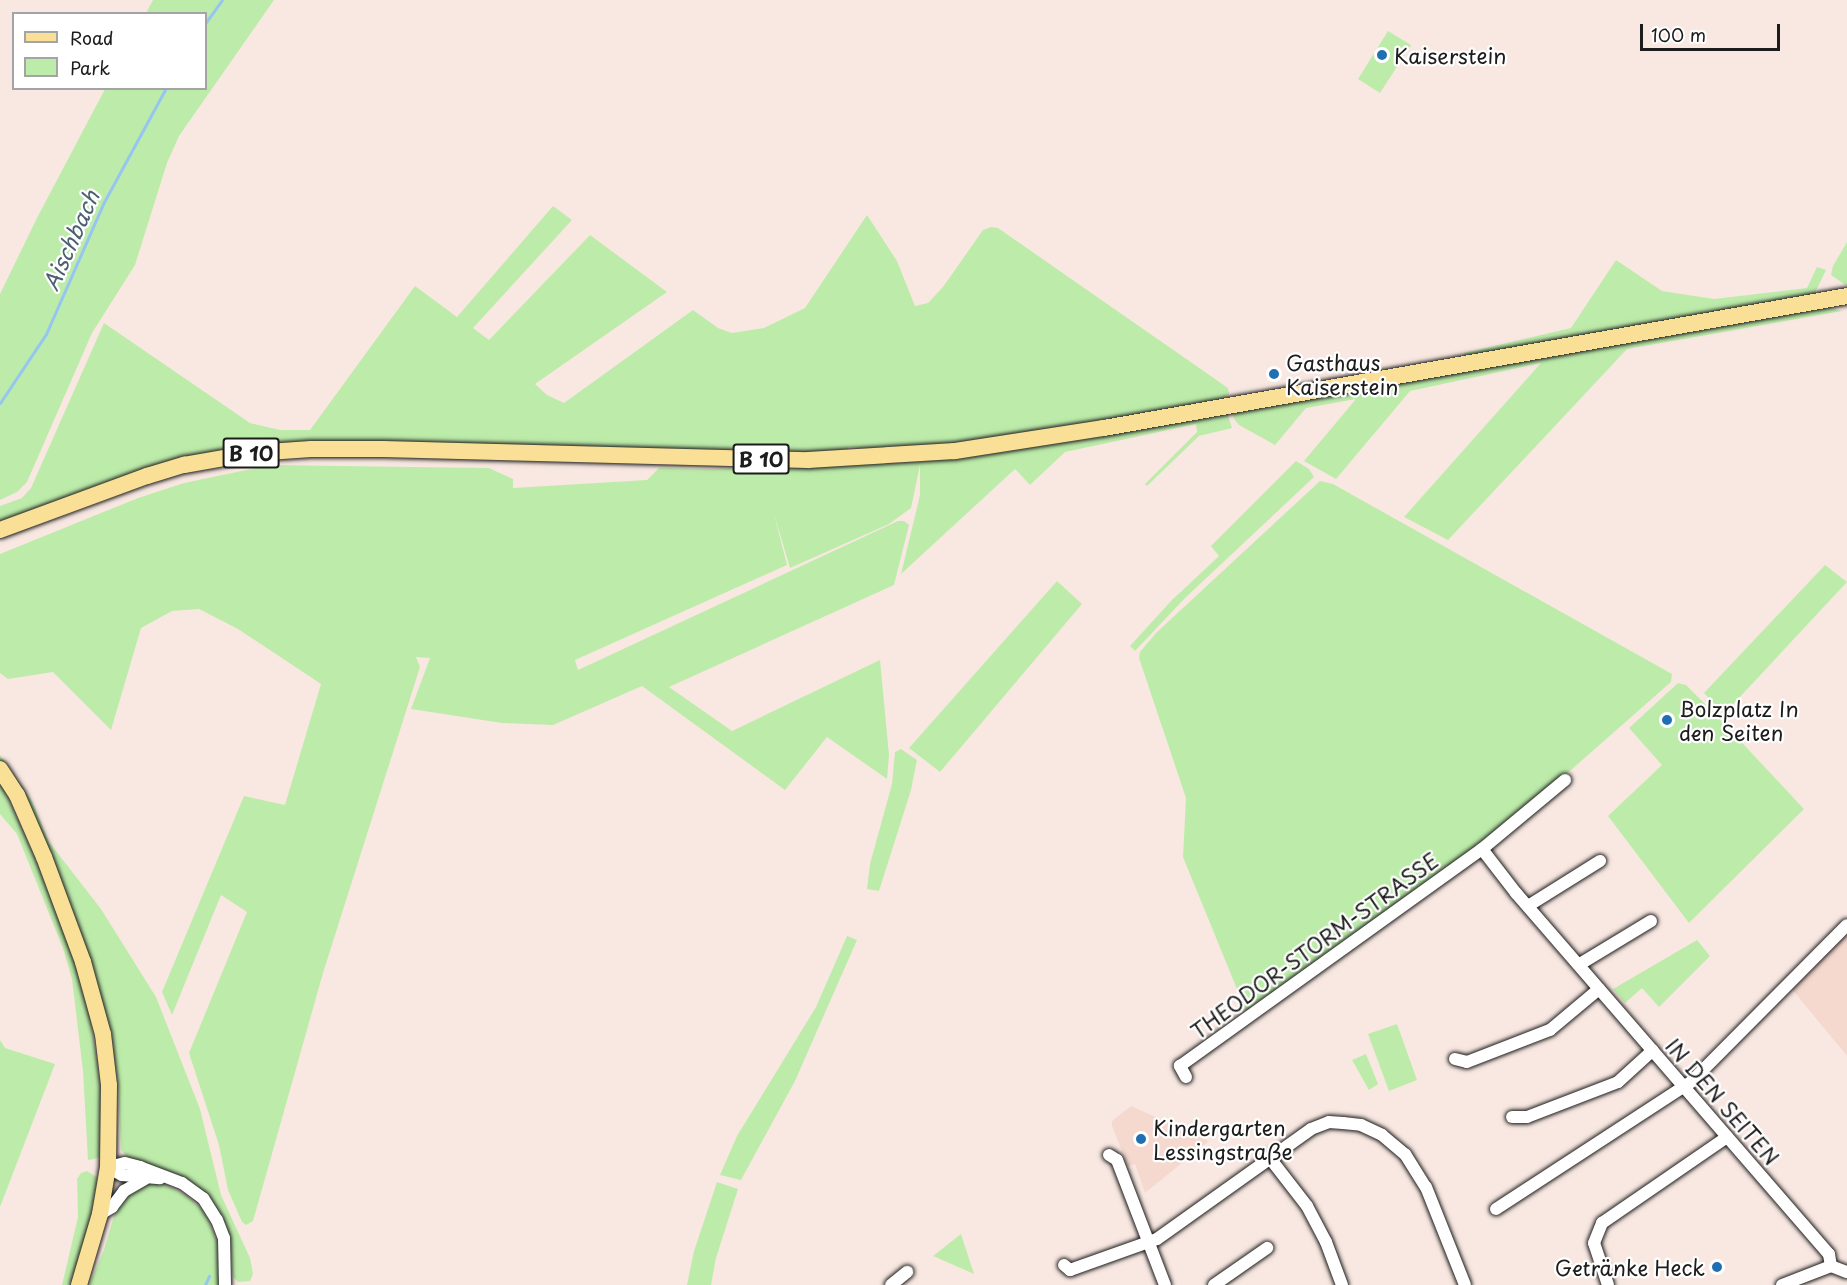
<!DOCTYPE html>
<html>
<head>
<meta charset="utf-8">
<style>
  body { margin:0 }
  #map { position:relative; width:1847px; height:1285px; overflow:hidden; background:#f9e8e2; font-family:"Playpen Sans",sans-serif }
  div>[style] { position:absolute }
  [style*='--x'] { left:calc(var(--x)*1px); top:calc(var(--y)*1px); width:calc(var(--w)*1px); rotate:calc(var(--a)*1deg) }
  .built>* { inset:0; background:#f5d8ce }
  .green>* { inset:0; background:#bdecaa }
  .stream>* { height:3px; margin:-1.5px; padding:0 1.5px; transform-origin:1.5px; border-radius:1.5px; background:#96c5f1 }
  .roads { filter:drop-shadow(0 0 2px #1c1c1c) drop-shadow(0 0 2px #1c1c1c) }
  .minor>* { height:12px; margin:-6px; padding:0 6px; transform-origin:6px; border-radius:6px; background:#fff }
  .major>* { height:16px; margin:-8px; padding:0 8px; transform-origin:8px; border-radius:8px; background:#fadf96 }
  .dots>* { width:16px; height:16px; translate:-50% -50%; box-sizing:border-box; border:3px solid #fff; border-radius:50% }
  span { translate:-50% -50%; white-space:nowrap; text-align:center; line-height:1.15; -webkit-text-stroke:4.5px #fff; paint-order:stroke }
  .shield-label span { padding:2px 4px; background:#fff; border:2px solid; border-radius:4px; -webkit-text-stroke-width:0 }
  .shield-label { font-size:20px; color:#1c1c1c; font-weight:700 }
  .poi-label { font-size:21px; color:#1c1c1c }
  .left { translate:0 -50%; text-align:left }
  .right { translate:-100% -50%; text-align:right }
  .street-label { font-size:21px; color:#1c1c1c }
  .water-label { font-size:22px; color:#4d6071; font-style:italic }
  .legend { position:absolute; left:12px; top:12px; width:195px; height:78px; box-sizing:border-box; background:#fff; border:2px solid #a4a4a4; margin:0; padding:8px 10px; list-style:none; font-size:18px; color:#1c1c1c }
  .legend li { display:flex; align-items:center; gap:12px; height:30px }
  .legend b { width:30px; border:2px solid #a4a4a4 }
  .scale { position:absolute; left:1640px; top:24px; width:140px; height:27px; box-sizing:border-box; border:3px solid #1c1c1c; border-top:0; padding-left:8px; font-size:18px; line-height:21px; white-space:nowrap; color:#1c1c1c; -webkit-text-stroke:4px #fff; paint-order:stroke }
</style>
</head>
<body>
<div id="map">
  <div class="built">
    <i style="clip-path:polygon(1847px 930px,1847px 1056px,1791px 988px)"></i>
    <i style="clip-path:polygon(1131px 1106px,1209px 1141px,1145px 1193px,1135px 1164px,1128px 1166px,1112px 1126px,1112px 1121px)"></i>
  </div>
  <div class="green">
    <i style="clip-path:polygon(153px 0,274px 0,179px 136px,167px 163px,135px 265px,92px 333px,27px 482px,17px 492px,0 500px,0 294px,38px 216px,105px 89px,206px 88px,206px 14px,146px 13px)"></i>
    <i style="clip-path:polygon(1388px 31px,1411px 45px,1380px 93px,1358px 79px)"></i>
    <i style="clip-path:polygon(553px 206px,572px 220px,473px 328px,489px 340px,590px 235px,667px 292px,535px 384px,547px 395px,564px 403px,693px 310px,718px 328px,732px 333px,764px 328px,805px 308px,867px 215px,897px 261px,915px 306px,928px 303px,943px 287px,983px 230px,991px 227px,998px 228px,1228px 388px,1229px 394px,1221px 401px,995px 440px,862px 452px,857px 447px,847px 447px,849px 451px,845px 453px,358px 443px,153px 466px,0 523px,0 506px,22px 498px,31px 488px,104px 323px,250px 423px,280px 430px,310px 430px,415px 286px,457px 317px)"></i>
    <i style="clip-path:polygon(1847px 242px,1847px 286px,1831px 275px,1833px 266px)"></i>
    <i style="clip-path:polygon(1616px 260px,1662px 291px,1714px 299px,1807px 288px,1817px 267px,1826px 270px,1814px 295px,1467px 358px,1464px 353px,1571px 328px)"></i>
    <i style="clip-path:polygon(1826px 307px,1842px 311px,1627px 349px,1448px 540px,1404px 517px,1541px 363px,1410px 391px,1336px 479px,1304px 461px,1356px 399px,1306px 408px,1275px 445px,1239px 425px,1234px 419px,1233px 412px)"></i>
    <i style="clip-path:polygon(1227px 413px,1232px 428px,1199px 436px,1147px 486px,1145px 484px,1197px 432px,1196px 424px,1065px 452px,1030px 485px,1015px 469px,901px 574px,920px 495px,920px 465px,911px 508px,889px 524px,790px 568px,774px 514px,787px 565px,575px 660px,578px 670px,898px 521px,904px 521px,909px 525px,894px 585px,669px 687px,732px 731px,880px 660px,889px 755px,887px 779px,827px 737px,785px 790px,642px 686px,553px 725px,502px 723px,411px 709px,430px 658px,416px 657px,420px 667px,323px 973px,253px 1221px,246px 1225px,242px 1222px,228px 1190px,219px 1145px,189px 1053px,247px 912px,221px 895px,172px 1015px,162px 992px,244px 796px,285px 805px,321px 684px,238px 629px,199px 609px,172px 611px,141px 628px,111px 730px,53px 672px,8px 679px,0 673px,0 554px,138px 498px,184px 483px,270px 465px,489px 468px,513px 479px,513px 488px,647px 480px,659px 468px,711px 469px,921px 462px,1117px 433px)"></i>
    <i style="clip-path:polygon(1296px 461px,1309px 469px,1314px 477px,1185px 598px,1135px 651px,1130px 646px,1171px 601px,1219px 556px,1211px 546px)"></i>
    <i style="clip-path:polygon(1320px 481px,1333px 484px,1672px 674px,1671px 682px,1563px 777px,1482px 842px,1246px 1011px,1183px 857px,1186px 798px,1139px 658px,1140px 652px,1156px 633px)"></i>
    <i style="clip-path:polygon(1825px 565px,1847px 582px,1724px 714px,1704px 693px)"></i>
    <i style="clip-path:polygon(1057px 581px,1082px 604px,940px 772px,909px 748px)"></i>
    <i style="clip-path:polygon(1678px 683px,1686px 685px,1716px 715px,1804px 809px,1689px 923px,1608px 816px,1662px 765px,1629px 728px)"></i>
    <i style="clip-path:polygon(901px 749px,917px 760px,911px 790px,879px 891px,867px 889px,870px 864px,892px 784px,895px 752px)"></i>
    <i style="clip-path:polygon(0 755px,32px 801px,49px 842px,101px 909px,156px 997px,200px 1109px,221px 1195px,250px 1258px,253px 1274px,250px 1281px,238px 1282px,233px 1277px,229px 1236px,222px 1217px,208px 1195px,183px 1177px,129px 1159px,121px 1150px,118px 1084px,112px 1041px,0 761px)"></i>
    <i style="clip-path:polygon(0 780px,52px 895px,88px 1002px,101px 1089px,99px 1157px,94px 1159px,88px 1160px,83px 1071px,72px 979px,63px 948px,17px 834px,0 814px)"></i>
    <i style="clip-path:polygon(847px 936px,857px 940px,795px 1081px,741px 1180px,720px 1175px,737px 1136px,816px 1007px)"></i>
    <i style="clip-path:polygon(1697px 940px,1710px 956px,1659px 1007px,1642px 988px,1625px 1003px,1613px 989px)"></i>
    <i style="clip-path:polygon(1397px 1024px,1417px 1080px,1389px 1091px,1368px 1034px)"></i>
    <i style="clip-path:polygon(0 1040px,5px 1048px,55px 1064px,0 1207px)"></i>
    <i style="clip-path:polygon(1366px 1054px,1378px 1084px,1369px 1090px,1352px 1060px)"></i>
    <i style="clip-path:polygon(87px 1171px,98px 1178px,88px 1232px,73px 1285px,62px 1285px,78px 1217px,77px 1179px,81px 1173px)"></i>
    <i style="clip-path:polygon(154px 1182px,164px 1184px,186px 1195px,205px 1212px,219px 1246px,220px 1285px,89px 1285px,104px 1250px,117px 1206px,126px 1194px,143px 1184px)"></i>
    <i style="clip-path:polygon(717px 1182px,738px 1189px,716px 1258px,711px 1285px,687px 1285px,694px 1251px)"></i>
    <i style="clip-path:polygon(961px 1234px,974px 1274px,933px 1256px)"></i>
  </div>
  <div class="stream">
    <i style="--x:206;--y:22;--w:27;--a:-54"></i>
    <i style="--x:0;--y:403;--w:83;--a:-56.3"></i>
    <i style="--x:46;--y:334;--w:144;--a:-66.3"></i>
    <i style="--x:104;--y:202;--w:130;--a:-61.5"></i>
    <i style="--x:205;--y:1285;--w:10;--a:-66"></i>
  </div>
  <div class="roads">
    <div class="minor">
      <i style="--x:1482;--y:849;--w:56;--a:52.3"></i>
      <i style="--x:1516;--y:893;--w:478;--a:49.1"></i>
      <i style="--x:1829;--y:1254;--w:12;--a:81"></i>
      <i style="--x:1528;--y:906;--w:85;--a:-32"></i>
      <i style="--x:1580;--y:964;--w:83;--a:-31.2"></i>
      <i style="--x:1455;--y:1059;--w:12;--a:14"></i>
      <i style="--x:1467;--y:1062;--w:89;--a:-21.1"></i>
      <i style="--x:1550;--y:1030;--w:64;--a:-39.9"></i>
      <i style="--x:1186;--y:1077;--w:13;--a:-119"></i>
      <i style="--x:1180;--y:1066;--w:372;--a:-35.7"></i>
      <i style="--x:1482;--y:849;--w:108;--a:-39.7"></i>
      <i style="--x:1512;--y:1117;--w:15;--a:0"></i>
      <i style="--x:1527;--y:1117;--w:97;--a:-21"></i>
      <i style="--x:1618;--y:1082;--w:47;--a:-42.4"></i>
      <i style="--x:1109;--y:1155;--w:9;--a:32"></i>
      <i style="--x:1117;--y:1160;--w:134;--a:69"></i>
      <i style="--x:1269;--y:1157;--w:62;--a:52.2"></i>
      <i style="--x:1307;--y:1206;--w:41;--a:62.2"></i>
      <i style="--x:1326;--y:1242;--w:46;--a:69.6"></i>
      <i style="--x:108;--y:1167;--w:17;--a:-13"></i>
      <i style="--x:125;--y:1163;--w:16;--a:15"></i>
      <i style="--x:140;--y:1167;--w:45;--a:20.9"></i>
      <i style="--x:182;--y:1183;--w:26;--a:36"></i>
      <i style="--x:203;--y:1198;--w:26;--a:58"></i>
      <i style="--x:217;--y:1220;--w:19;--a:69"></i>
      <i style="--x:224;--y:1238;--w:47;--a:88.8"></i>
      <i style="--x:108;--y:1167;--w:16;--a:30"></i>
      <i style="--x:122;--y:1175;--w:38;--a:5"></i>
      <i style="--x:1496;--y:1209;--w:233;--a:-33.1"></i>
      <i style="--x:1691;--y:1082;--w:221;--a:-45.2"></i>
      <i style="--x:100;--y:1214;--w:14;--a:-30"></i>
      <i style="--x:112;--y:1207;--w:20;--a:-53"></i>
      <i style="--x:124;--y:1191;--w:24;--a:-30"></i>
      <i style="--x:1064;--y:1265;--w:8;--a:40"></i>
      <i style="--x:1070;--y:1270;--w:92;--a:-19.6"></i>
      <i style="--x:1157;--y:1239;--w:189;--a:-35.5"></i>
      <i style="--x:1311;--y:1129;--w:19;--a:-21"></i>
      <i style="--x:1329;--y:1122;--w:14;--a:4"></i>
      <i style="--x:1343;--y:1123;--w:18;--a:6"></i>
      <i style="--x:1361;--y:1125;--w:23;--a:25"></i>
      <i style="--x:1382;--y:1135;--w:30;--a:40"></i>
      <i style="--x:1405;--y:1154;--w:39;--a:58"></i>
      <i style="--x:1426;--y:1187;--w:105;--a:68.3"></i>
      <i style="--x:891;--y:1285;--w:21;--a:-39"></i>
      <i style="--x:1214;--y:1285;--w:65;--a:-34.9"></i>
      <i style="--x:1608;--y:1285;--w:44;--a:-108.4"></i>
      <i style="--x:1594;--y:1243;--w:22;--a:-68"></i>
      <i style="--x:1602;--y:1223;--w:152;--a:-34.5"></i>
      <i style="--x:1782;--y:1285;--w:53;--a:-21.2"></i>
      <i style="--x:1831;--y:1266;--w:17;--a:21"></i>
    </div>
    <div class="major">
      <i style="--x:0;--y:530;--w:157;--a:-20.2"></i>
      <i style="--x:147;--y:476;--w:39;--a:-17"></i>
      <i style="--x:184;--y:465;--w:70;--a:-9.9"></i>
      <i style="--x:253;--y:453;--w:58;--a:-3.9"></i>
      <i style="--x:311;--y:449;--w:72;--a:0"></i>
      <i style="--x:383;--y:449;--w:425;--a:1.5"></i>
      <i style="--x:808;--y:460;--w:147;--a:-3.5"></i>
      <i style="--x:955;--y:451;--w:151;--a:-8.8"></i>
      <i style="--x:1104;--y:428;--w:755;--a:-10.07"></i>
      <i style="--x:0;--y:769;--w:31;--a:57"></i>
      <i style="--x:17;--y:795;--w:68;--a:66.5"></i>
      <i style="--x:44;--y:857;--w:112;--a:69.6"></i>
      <i style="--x:83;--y:962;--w:75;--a:74.5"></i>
      <i style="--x:103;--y:1034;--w:51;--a:83.3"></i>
      <i style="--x:109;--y:1085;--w:82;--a:90.7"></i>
      <i style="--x:108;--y:1167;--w:48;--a:99.7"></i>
      <i style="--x:100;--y:1214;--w:74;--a:106.5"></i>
    </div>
  </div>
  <div class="dots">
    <i style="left:1382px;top:55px;background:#1f6fb2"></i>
    <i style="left:1274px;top:374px;background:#1f6fb2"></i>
    <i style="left:1667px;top:720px;background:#1f6fb2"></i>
    <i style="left:1141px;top:1139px;background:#1f6fb2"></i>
    <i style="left:1717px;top:1267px;background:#1f6fb2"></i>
  </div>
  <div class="shield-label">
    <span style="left:251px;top:453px">B 10</span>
    <span style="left:761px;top:459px">B 10</span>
  </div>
  <div class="poi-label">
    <span class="left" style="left:1394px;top:55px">Kaiserstein</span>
    <span class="left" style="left:1286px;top:374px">Gasthaus<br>Kaiserstein</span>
    <span class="left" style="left:1679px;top:720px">Bolzplatz In<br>den Seiten</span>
    <span class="left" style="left:1153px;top:1139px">Kindergarten<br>Lessingstraße</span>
    <span class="right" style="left:1705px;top:1267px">Getränke Heck</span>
  </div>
  <div class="street-label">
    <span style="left:1314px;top:945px;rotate:-36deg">THEODOR-STORM-STRASSE</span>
    <span style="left:1723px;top:1101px;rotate:49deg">IN DEN SEITEN</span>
  </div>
  <div class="water-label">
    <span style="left:70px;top:240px;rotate:-66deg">Aischbach</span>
  </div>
  <ul class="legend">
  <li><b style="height:8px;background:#fadf96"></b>Road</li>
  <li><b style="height:16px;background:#bdecaa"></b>Park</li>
  </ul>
  <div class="scale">100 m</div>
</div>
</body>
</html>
